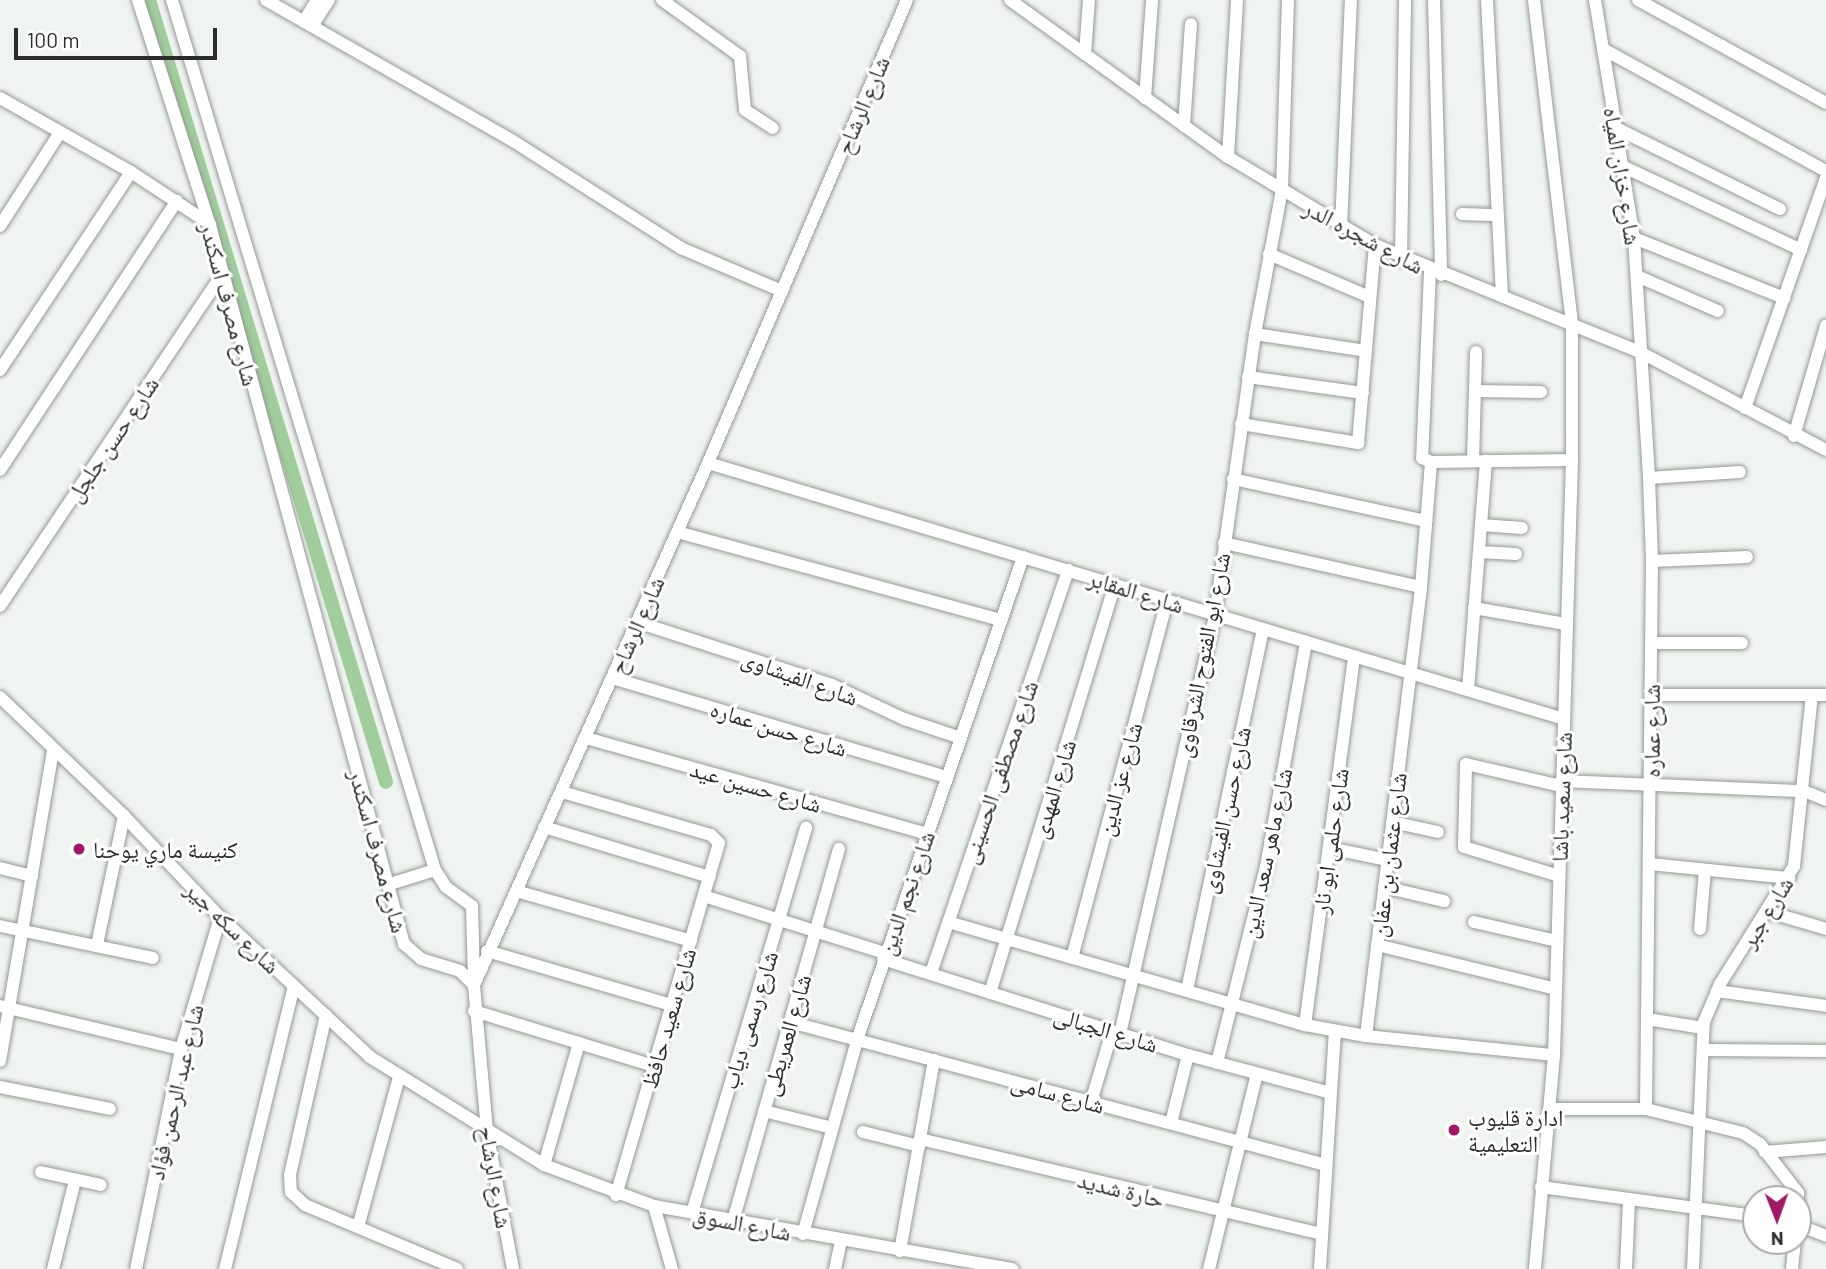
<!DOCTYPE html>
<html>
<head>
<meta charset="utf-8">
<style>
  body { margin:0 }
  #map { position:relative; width:1826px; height:1269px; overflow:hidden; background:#f0f4f0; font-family:Barlow,"Noto Naskh Arabic",sans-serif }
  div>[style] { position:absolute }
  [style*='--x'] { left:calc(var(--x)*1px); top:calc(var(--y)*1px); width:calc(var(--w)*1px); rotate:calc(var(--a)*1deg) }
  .canal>* { height:14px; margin:-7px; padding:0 7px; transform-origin:7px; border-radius:7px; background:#a1cd9d }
  .roads { filter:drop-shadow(0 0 2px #959995) drop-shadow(0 0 2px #959995) }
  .minor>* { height:12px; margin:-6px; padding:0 6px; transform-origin:6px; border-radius:6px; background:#fff }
  .dots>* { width:19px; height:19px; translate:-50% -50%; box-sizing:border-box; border:4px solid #fff; border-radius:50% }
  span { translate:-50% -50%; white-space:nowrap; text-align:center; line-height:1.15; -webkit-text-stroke:6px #fff; paint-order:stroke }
  .street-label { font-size:23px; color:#2b2d2b }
  .poi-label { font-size:23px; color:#2b2d2b }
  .left { translate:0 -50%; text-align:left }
  .north { position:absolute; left:1742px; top:1185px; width:70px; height:70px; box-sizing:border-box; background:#fff; border:2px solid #aaabaa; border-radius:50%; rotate:179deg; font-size:19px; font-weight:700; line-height:28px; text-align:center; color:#2b2d2b }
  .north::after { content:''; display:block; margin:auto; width:24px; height:32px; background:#a11965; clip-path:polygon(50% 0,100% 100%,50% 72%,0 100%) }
  .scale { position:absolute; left:14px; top:28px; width:203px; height:32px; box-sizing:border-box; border:4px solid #2b2d2b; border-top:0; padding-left:9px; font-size:21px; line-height:24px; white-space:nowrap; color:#2b2d2b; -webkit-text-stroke:5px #fff; paint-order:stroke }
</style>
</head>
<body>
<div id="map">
  <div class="canal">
    <i style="--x:149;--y:0;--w:817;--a:73.14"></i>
  </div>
  <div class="roads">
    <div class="minor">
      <i style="--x:138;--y:0;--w:236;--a:72.3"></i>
      <i style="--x:210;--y:225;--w:745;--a:74.9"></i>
      <i style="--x:404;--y:944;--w:23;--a:41"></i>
      <i style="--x:421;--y:959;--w:41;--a:17.1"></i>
      <i style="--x:460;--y:971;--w:20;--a:45"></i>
      <i style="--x:172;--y:0;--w:909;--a:73.18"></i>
      <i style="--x:435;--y:870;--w:20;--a:57"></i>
      <i style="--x:446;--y:887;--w:32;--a:36"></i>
      <i style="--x:472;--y:906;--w:71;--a:88.4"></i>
      <i style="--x:266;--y:0;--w:284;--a:29.7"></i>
      <i style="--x:513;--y:141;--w:199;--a:32.5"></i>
      <i style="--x:681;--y:248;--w:110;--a:23.1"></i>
      <i style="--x:662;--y:0;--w:96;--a:35.7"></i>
      <i style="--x:740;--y:56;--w:54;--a:84.7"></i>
      <i style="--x:745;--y:110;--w:33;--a:33"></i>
      <i style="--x:1010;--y:0;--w:269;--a:35.8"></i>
      <i style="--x:1228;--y:157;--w:171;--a:30.9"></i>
      <i style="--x:1375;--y:245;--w:288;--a:22"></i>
      <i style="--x:1642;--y:353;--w:208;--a:27.8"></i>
      <i style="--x:1434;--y:0;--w:275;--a:88.5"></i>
      <i style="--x:1487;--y:0;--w:297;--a:87.1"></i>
      <i style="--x:1534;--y:0;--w:326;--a:83.3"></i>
      <i style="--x:1572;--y:324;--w:136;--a:90"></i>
      <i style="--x:1572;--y:460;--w:595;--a:91.73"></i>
      <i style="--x:1554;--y:1055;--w:215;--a:95.1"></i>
      <i style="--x:1595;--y:0;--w:241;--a:80.7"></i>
      <i style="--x:1634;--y:238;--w:240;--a:86.4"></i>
      <i style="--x:1649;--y:478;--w:83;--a:87.9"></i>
      <i style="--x:1652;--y:561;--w:548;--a:90.63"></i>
      <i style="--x:1638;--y:0;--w:214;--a:28.7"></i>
      <i style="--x:304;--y:21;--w:25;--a:-58"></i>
      <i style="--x:312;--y:26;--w:31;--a:-57"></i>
      <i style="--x:1603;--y:49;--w:254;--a:28.7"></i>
      <i style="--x:1085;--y:54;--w:54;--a:-85.8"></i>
      <i style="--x:0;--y:98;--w:150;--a:29.5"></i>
      <i style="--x:131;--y:172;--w:95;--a:33.4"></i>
      <i style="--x:1145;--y:98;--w:98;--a:-85.9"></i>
      <i style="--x:1184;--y:126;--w:102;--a:-86.1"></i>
      <i style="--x:1616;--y:128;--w:183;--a:26.3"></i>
      <i style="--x:1228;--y:157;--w:157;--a:-86.7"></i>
      <i style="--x:1622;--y:166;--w:198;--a:25.1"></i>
      <i style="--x:1462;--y:214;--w:35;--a:2"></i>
      <i style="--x:0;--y:226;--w:109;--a:-57.3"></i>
      <i style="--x:1341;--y:227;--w:227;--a:-87.5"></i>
      <i style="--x:1634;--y:238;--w:162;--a:21.8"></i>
      <i style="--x:1269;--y:254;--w:110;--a:23.1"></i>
      <i style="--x:1401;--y:260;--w:260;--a:-89.1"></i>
      <i style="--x:1430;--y:271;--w:187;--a:92.4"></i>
      <i style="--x:1422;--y:458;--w:10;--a:24"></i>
      <i style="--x:1431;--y:462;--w:141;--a:-0.8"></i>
      <i style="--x:1637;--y:276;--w:88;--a:23.4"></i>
      <i style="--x:1255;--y:334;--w:112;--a:8.7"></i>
      <i style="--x:0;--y:370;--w:237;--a:-56.5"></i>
      <i style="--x:1248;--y:377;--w:116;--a:7.9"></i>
      <i style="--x:1475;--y:391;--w:66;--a:0.9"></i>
      <i style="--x:1745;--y:408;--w:244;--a:-70.6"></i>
      <i style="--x:1241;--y:424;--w:119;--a:9.2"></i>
      <i style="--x:1358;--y:443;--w:199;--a:-85.1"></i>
      <i style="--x:1794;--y:436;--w:115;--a:-73.8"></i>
      <i style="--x:1473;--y:461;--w:109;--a:-88.4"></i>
      <i style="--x:708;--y:463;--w:893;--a:16.65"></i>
      <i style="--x:0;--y:470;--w:322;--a:-56.7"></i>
      <i style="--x:1649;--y:478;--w:91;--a:-3.8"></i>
      <i style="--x:1233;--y:479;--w:198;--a:12.3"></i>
      <i style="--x:1481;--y:525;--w:41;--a:4.2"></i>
      <i style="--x:677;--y:532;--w:336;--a:15.2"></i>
      <i style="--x:1224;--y:543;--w:202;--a:12.6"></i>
      <i style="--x:1479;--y:552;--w:37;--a:3"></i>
      <i style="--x:1652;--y:561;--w:95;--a:-2.4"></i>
      <i style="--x:0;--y:606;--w:401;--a:-56.2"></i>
      <i style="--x:1474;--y:608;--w:93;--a:9.9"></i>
      <i style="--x:637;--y:622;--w:205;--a:17.9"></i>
      <i style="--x:832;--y:685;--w:80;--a:25.3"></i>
      <i style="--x:904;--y:719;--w:60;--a:18.4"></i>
      <i style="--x:1652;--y:643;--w:90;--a:0"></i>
      <i style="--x:612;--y:678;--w:348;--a:16.5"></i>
      <i style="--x:1468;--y:690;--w:230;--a:-85.5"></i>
      <i style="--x:1651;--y:695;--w:175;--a:0"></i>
      <i style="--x:0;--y:697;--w:172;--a:43.8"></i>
      <i style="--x:124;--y:816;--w:139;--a:46.5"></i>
      <i style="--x:220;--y:917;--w:205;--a:43"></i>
      <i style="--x:370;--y:1057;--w:205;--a:31.8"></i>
      <i style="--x:544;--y:1165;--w:117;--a:20.4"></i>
      <i style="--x:654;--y:1206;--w:364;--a:10"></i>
      <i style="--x:586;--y:738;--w:354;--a:15.7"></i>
      <i style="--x:1561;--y:781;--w:243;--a:2.4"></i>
      <i style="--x:1804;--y:791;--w:24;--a:22"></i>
      <i style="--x:562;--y:792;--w:155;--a:16.1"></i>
      <i style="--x:711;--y:835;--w:11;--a:45"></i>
      <i style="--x:719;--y:843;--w:367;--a:106.3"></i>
      <i style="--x:1392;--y:822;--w:47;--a:12.3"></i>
      <i style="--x:544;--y:827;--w:173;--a:16.8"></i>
      <i style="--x:1329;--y:848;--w:59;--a:11.7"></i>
      <i style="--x:1650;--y:864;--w:140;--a:5.8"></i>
      <i style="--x:0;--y:868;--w:33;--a:14"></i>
      <i style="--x:1559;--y:876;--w:99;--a:-163"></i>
      <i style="--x:1464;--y:847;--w:83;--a:-88.6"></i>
      <i style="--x:1466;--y:764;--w:98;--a:13"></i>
      <i style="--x:390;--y:884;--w:47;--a:-17.3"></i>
      <i style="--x:1384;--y:887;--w:62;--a:13.1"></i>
      <i style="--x:516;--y:891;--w:182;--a:15.9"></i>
      <i style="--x:704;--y:896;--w:190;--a:17.5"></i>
      <i style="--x:1769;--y:912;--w:59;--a:16.6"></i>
      <i style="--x:948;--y:922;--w:372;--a:16.1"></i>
      <i style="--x:1305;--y:1025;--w:62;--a:10.2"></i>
      <i style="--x:1366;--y:1036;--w:189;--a:5.8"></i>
      <i style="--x:1474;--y:922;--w:85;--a:12.9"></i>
      <i style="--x:0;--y:926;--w:156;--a:11.8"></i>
      <i style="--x:1700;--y:929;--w:59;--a:-85.2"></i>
      <i style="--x:97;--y:945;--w:132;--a:-78.2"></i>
      <i style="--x:1377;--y:945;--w:184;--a:13.8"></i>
      <i style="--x:487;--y:951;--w:193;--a:16.3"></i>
      <i style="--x:1072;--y:958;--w:370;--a:-75.1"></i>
      <i style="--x:883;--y:959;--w:320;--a:17.5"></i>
      <i style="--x:1188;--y:1055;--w:148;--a:14.9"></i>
      <i style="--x:931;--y:973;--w:426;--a:-71.2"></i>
      <i style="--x:1187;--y:990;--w:369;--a:-78.1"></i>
      <i style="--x:1717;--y:991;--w:110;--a:7.8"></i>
      <i style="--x:990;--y:993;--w:427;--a:-73"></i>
      <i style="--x:0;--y:1006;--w:186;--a:13.4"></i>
      <i style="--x:474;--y:1011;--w:188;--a:17"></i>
      <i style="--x:326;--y:1015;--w:164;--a:102.7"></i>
      <i style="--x:290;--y:1175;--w:17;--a:87"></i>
      <i style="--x:291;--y:1192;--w:19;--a:43"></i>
      <i style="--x:305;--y:1205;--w:165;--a:22.8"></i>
      <i style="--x:1647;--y:1019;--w:57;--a:9.1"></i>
      <i style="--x:790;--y:1022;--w:555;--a:14.94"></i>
      <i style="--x:1305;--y:1025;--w:372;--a:-82.4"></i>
      <i style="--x:1120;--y:1034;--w:430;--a:-77.2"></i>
      <i style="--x:1215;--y:615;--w:284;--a:-81.9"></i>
      <i style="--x:1255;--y:334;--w:147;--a:-79.4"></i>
      <i style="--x:1282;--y:190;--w:190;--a:-88.2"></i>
      <i style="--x:1366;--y:1036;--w:452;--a:-83"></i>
      <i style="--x:1421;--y:587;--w:125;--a:-85.4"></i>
      <i style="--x:1703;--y:1050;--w:123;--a:0.5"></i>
      <i style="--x:0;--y:1061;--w:314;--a:-80.3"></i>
      <i style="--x:1217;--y:1063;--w:202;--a:-76"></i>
      <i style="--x:1266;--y:867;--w:229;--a:-79.9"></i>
      <i style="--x:0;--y:1087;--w:112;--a:11.3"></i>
      <i style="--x:1091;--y:1102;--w:73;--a:-73.3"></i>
      <i style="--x:1549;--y:1109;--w:97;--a:0"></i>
      <i style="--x:1646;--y:1109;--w:100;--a:13.9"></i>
      <i style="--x:1743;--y:1133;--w:20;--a:33"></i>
      <i style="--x:1760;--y:1144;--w:62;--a:52.2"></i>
      <i style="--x:1798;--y:1193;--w:27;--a:90"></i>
      <i style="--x:764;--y:1111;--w:70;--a:14"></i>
      <i style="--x:1171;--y:1123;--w:70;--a:-76"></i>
      <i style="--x:863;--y:1132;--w:58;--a:14"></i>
      <i style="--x:920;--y:1139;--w:413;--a:13.3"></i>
      <i style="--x:1765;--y:1152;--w:61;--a:-4.7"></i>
      <i style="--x:544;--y:1165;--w:127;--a:-74"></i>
      <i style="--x:41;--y:1172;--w:61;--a:12.2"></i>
      <i style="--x:1541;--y:1187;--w:217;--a:7.7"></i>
      <i style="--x:654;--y:1206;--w:66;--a:74.1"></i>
      <i style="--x:692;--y:1213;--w:402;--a:-73.5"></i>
      <i style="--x:733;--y:1221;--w:387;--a:-74.1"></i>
      <i style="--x:1798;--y:1225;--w:30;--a:21"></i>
      <i style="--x:358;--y:1227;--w:156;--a:-74.7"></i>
      <i style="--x:803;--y:1234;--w:201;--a:-74.4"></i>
      <i style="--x:857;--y:1040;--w:511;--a:-71.03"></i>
      <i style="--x:900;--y:1251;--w:194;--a:-79.9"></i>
      <i style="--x:53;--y:1269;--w:92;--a:-76.1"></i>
      <i style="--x:136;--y:1269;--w:225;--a:-78.4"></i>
      <i style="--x:181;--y:1049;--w:138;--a:-73.5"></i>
      <i style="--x:225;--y:1269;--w:291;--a:-76.3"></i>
      <i style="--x:513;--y:1269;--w:140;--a:-100.7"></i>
      <i style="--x:487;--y:1131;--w:147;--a:-95.1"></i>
      <i style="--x:474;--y:985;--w:572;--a:-65.85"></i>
      <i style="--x:708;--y:463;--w:504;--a:-66.74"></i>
      <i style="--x:835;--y:1269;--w:29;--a:-78"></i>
      <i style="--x:1209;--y:1269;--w:201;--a:-76.2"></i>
      <i style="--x:1320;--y:1269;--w:238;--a:-86.4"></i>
      <i style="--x:1626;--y:1269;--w:70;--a:-87.5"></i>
      <i style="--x:1693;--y:1269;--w:247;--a:-87.5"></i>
      <i style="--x:1704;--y:1022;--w:41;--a:-67.2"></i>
      <i style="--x:1720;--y:984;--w:139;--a:-57.9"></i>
      <i style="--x:1794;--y:866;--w:172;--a:-84"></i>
      <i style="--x:1792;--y:1269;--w:28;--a:-84"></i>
    </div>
  </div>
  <div class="dots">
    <i style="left:79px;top:849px;background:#a11965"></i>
    <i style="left:1454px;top:1130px;background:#a11965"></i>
  </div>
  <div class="street-label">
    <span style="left:862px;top:105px;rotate:-67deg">شارع الرشاح</span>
    <span style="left:1623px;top:176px;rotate:81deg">شارع خزان المياه</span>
    <span style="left:1364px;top:236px;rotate:28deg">شارع شجره الدر</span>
    <span style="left:230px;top:304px;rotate:75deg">شارع مصرف اسكندر</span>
    <span style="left:112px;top:439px;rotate:-56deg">شارع حسن جلجل</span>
    <span style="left:1136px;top:591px;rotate:17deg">شارع المقابر</span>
    <span style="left:636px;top:625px;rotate:-66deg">شارع الرشاح</span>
    <span style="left:1202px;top:655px;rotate:-79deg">شارع ابو الفتوح الشرقاوى</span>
    <span style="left:800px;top:677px;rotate:20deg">شارع الفيشاوى</span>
    <span style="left:779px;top:728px;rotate:17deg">شارع حسن عماره</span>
    <span style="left:1651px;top:731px;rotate:-90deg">شارع عماره</span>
    <span style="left:999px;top:772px;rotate:-71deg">شارع مصطفى الحسينى</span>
    <span style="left:1119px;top:779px;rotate:-75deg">شارع عز الدين</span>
    <span style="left:756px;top:786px;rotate:16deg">شارع حسين عيد</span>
    <span style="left:1053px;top:789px;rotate:-73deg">شارع المهدى</span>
    <span style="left:1561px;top:797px;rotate:-88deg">شارع سعيد باشا</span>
    <span style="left:1225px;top:810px;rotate:-78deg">شارع حسن الفيشاوى</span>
    <span style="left:1330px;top:841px;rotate:-82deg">شارع حلمى ابو نار</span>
    <span style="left:379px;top:851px;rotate:75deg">شارع مصرف اسكندر</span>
    <span style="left:1266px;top:853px;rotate:-78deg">شارع ماهر سعد الدين</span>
    <span style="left:1388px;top:855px;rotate:-83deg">شارع عثمان بن عفان</span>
    <span style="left:906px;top:893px;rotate:-71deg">شارع نجم الدين</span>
    <span style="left:1766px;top:912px;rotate:-58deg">شارع جبر</span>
    <span style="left:233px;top:927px;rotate:44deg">شارع سكه جير</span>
    <span style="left:668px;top:1018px;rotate:-74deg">شارع سعيد حافظ</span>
    <span style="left:749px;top:1020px;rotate:-73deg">شارع رسمى دياب</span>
    <span style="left:1106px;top:1029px;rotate:17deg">شارع الجبالى</span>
    <span style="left:786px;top:1035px;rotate:-74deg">شارع العمريطى</span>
    <span style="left:175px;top:1092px;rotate:-77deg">شارع عبد الرحمن فؤاد</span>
    <span style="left:1058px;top:1093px;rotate:15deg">شارع سامى</span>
    <span style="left:496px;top:1177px;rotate:80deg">شارع الرشاح</span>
    <span style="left:1121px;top:1189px;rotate:14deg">حارة شديد</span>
    <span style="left:742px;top:1223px;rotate:11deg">شارع السوق</span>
  </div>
  <div class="poi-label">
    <span class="left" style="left:93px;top:849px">كنيسة ماري يوحنا</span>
    <span class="left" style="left:1468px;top:1130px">ادارة قليوب<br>التعليمية</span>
  </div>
  <div class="north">N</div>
  <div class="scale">100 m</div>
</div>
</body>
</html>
